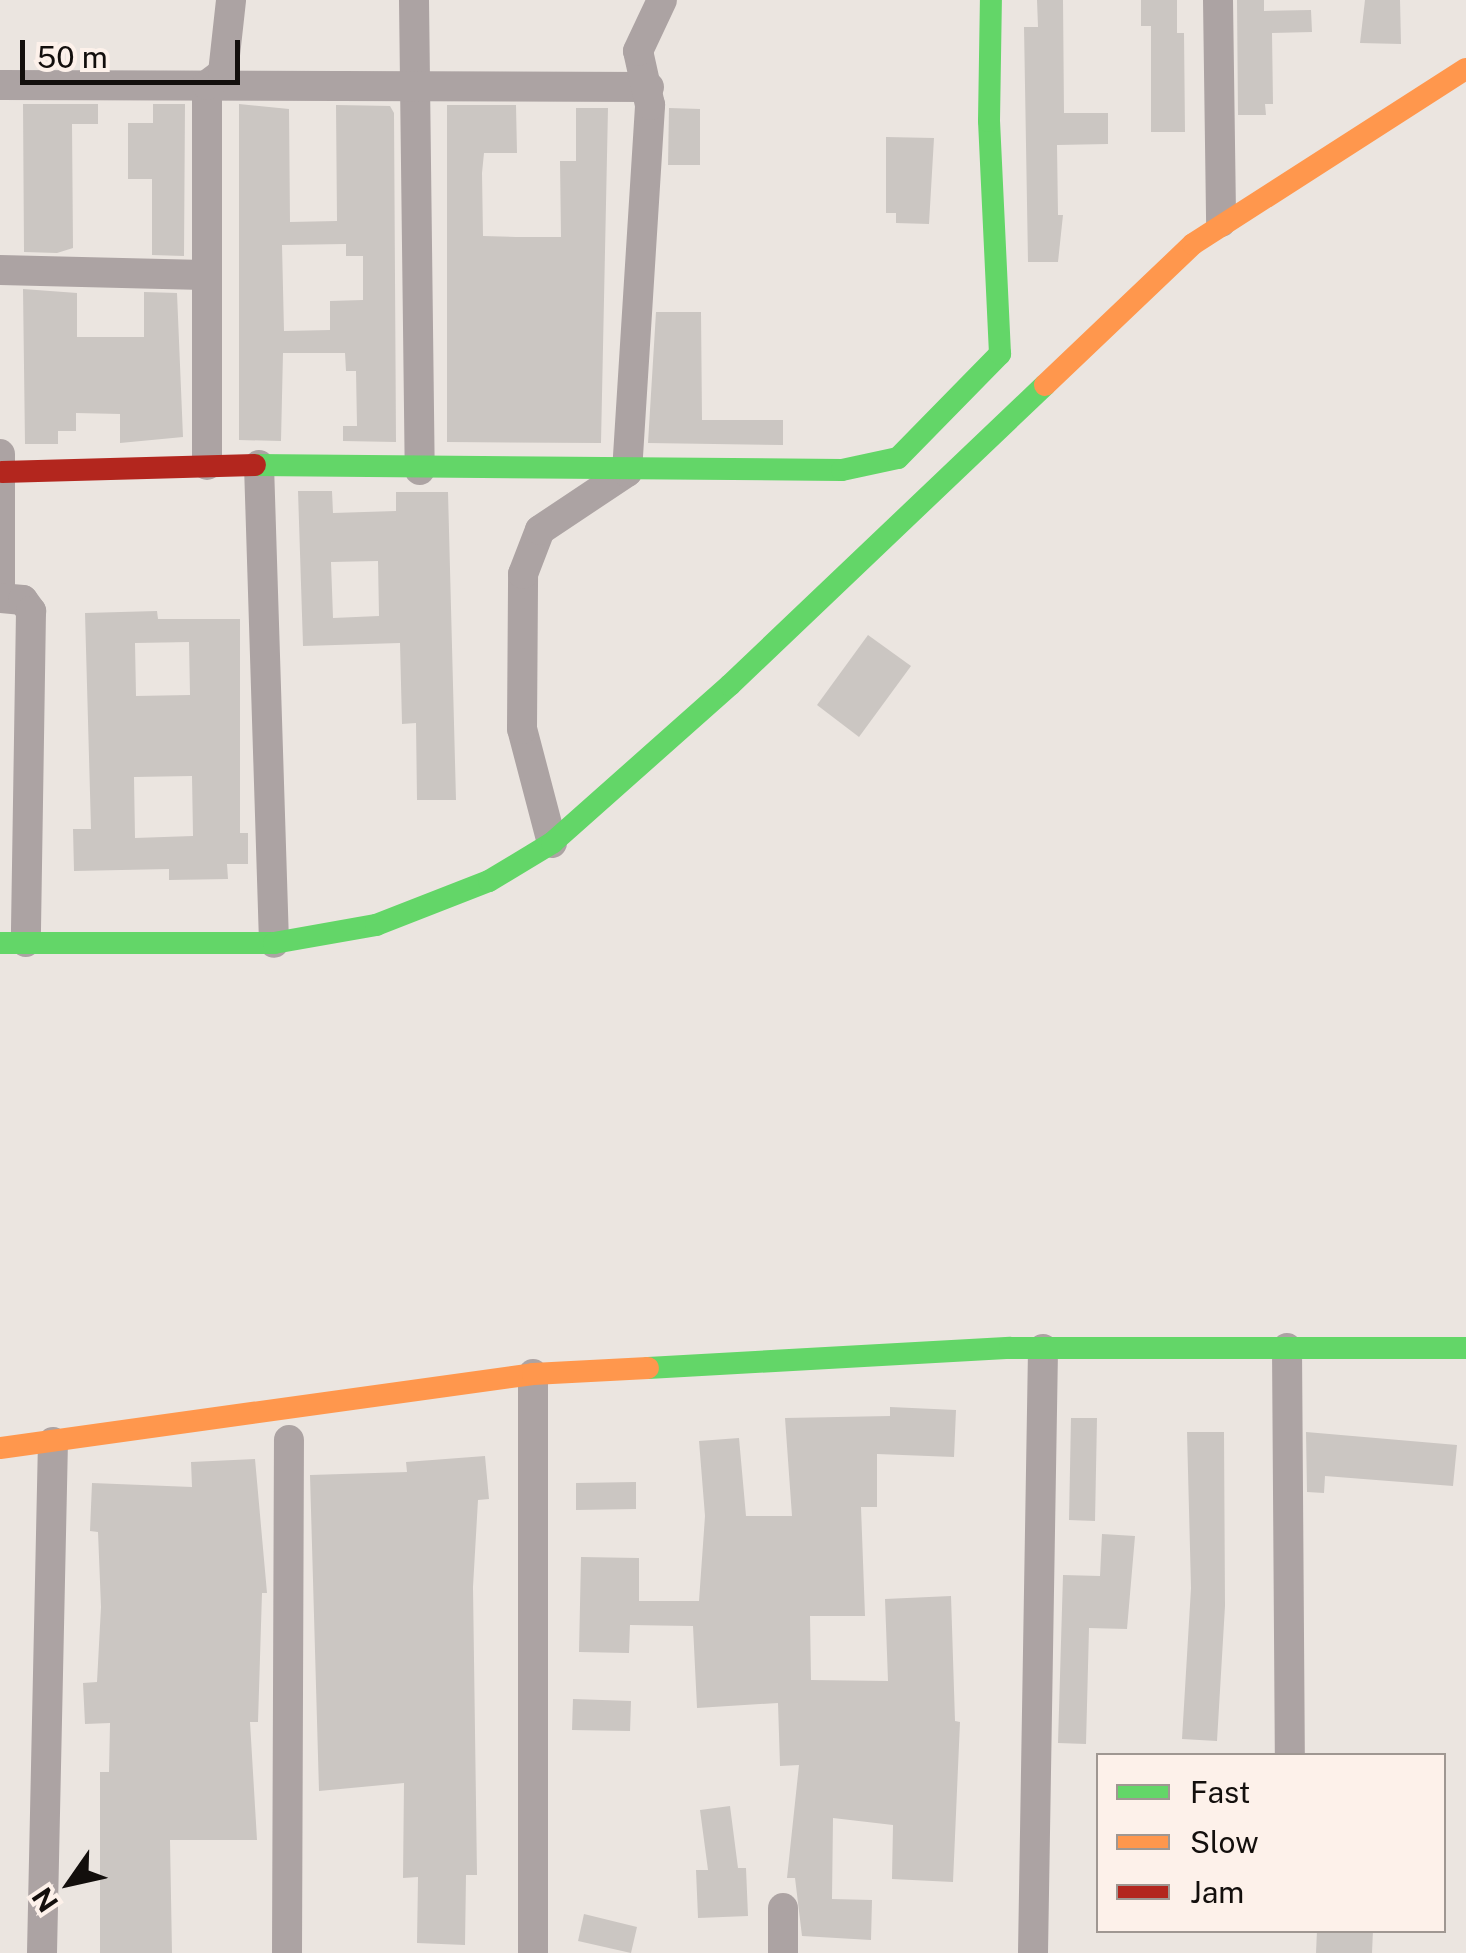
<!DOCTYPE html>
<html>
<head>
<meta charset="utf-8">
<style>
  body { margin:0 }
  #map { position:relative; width:1466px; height:1953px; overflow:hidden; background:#ebe5e0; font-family:"Public Sans",sans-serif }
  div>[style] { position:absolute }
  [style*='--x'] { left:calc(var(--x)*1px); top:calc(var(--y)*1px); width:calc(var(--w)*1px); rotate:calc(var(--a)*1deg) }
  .building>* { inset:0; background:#cbc6c2 }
  .street>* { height:30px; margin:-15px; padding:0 15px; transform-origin:15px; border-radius:15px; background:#aca3a3 }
  .fast>* { height:22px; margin:-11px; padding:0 11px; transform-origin:11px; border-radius:11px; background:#63d668 }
  .slow>* { height:22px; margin:-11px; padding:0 11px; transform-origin:11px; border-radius:11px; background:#ff974d }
  .jam>* { height:22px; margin:-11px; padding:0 11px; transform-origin:11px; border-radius:11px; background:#b3261e }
  span { translate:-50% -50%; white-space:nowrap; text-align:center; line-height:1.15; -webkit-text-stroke:8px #fdf1ea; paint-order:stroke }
  .legend { position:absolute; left:1096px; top:1753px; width:350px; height:180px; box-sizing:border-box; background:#fdf1ea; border:2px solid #9f9792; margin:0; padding:12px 18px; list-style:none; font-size:30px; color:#130f0d }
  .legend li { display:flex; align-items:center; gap:20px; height:50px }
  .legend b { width:50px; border:2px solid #9f9792 }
  .north { position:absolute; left:20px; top:1833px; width:100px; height:100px; -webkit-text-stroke:8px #fdf1ea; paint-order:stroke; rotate:236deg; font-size:28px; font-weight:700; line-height:40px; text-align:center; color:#130f0d }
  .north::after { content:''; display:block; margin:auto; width:35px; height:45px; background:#130f0d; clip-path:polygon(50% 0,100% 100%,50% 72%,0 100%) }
  .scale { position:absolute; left:20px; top:40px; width:220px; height:45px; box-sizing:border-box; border:5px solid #130f0d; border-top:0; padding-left:12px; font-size:30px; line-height:35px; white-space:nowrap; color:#130f0d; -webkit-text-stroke:8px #fdf1ea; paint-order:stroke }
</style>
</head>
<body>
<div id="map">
  <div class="building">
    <i style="clip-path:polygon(1037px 0,1063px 0,1064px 113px,1108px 113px,1108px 144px,1057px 145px,1058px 215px,1063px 215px,1058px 262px,1028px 262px,1024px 27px,1038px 27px)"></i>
    <i style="clip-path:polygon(1141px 0,1177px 0,1177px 33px,1184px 33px,1185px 132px,1151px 132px,1151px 26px,1141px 26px)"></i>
    <i style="clip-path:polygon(1237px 0,1264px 0,1264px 11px,1311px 10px,1312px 32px,1272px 33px,1273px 104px,1265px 104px,1266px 115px,1238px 115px)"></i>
    <i style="clip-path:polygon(1365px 0,1400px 0,1401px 44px,1360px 43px)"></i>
    <i style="clip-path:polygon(23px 104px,98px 104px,98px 124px,72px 124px,73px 248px,57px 253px,24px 252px)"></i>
    <i style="clip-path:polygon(153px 104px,185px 104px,184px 256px,152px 255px,152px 179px,128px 179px,128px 123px,153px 123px)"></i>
    <i style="clip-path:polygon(evenodd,239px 104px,289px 109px,290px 222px,337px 221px,336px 105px,390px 106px,394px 113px,396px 442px,343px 441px,343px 426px,357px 426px,356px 371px,346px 371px,345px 353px,283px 353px,281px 441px,239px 440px,239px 104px,346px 244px,346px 256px,363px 256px,363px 300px,330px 301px,330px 330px,284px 331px,282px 245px,346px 244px)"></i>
    <i style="clip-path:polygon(447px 105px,516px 105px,517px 153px,484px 153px,482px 173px,483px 236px,516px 237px,561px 237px,560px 161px,576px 161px,576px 108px,608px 108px,601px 443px,447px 442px)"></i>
    <i style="clip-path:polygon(669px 108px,700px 109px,700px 165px,668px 165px)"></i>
    <i style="clip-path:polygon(886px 137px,934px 138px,929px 224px,896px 223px,896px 213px,886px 213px)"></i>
    <i style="clip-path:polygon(23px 289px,77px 293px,77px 337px,144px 337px,144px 292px,177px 293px,183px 437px,120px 443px,120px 414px,76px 413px,76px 431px,58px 431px,58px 444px,25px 444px)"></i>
    <i style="clip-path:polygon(656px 312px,701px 312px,702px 420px,783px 420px,783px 445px,648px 443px)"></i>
    <i style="clip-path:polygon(evenodd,298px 491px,332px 491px,333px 513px,396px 511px,396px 492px,448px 492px,456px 800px,417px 800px,416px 723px,402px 724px,400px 643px,303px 646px,298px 491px,378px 561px,379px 616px,333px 618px,331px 562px,378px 561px)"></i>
    <i style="clip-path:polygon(evenodd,157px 611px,158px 619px,240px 619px,240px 833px,248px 833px,248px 864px,227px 864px,228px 879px,169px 880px,169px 869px,74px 871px,73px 829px,91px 829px,85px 613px,157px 611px,189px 642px,190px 695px,136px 696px,135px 643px,189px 642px,157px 611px,192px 776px,193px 836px,135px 838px,134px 777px,192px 776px)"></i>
    <i style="clip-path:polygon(868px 635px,911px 666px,859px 737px,817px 705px)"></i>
    <i style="clip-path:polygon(890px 1407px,956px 1410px,954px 1457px,877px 1454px,877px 1507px,861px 1507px,865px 1616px,810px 1616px,811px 1680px,888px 1681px,885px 1599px,951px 1596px,955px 1721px,960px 1722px,953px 1882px,892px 1879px,893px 1825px,833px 1818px,832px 1899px,872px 1900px,871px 1940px,802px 1936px,795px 1878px,787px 1878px,799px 1765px,780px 1766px,778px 1703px,697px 1708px,693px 1626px,630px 1625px,629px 1653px,579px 1652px,581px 1557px,639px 1558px,639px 1601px,699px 1601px,705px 1516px,699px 1441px,739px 1438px,746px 1516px,792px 1516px,785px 1418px,890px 1416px)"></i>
    <i style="clip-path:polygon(1071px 1418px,1097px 1418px,1095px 1521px,1069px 1520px)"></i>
    <i style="clip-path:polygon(1187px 1432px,1224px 1432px,1225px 1606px,1217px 1741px,1182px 1739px,1191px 1588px)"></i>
    <i style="clip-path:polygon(1306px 1432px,1457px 1445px,1453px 1486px,1325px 1476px,1324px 1493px,1307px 1492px)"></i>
    <i style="clip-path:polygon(485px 1456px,489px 1499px,478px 1500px,473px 1587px,477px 1875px,466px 1875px,465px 1945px,417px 1943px,418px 1877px,403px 1878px,404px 1783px,319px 1791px,310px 1475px,407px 1472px,406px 1462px)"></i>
    <i style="clip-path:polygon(255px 1459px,267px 1593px,262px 1593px,258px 1722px,250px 1722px,257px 1840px,170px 1840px,172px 1953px,100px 1953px,100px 1772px,109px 1772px,110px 1723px,85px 1724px,83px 1683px,97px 1682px,101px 1607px,98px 1532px,90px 1531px,92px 1483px,192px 1487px,191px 1462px)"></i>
    <i style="clip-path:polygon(636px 1482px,636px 1509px,576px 1510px,576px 1483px)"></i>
    <i style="clip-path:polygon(1102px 1534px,1135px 1536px,1127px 1629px,1089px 1628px,1086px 1744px,1058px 1743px,1063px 1575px,1100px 1576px)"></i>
    <i style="clip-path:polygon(573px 1699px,631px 1701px,630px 1731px,572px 1730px)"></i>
    <i style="clip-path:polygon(730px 1806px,738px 1868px,746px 1868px,748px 1916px,698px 1918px,696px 1870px,708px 1870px,700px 1810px)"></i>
    <i style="clip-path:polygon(584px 1914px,637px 1927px,631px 1953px,578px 1941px)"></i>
    <i style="clip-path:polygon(1317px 1930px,1373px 1930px,1372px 1953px,1316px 1953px)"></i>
  </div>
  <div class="street">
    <i style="--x:414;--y:0;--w:470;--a:89.3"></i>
    <i style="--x:1218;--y:0;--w:222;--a:89.2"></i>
    <i style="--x:0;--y:85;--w:649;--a:0.18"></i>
    <i style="--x:0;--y:270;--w:204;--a:1.4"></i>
    <i style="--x:0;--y:454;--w:144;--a:90"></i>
    <i style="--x:0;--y:598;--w:23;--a:5"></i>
    <i style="--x:23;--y:600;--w:14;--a:54"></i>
    <i style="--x:31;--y:611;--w:331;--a:90.9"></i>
    <i style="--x:207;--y:465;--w:380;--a:-90"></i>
    <i style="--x:207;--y:85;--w:20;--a:-37"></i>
    <i style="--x:223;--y:73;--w:73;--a:-83.7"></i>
    <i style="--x:259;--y:465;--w:478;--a:88.2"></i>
    <i style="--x:552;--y:843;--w:118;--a:-104.7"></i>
    <i style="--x:522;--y:729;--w:155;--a:-89.6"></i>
    <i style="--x:523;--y:574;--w:47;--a:-68.9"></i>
    <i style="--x:540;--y:530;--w:105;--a:-33.7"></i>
    <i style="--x:627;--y:472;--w:368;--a:-86.4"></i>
    <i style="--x:650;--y:105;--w:55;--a:-102.5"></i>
    <i style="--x:638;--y:51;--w:56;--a:-64.8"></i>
    <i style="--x:1287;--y:1348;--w:408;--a:89.6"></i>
    <i style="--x:42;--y:1953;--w:511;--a:-88.77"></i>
    <i style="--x:287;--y:1953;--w:513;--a:-89.78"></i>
    <i style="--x:533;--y:1953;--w:579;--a:-90"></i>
    <i style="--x:783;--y:1953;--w:45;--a:-90"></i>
    <i style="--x:1033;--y:1953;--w:604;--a:-89.05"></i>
  </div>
  <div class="fast">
    <i style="--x:255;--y:465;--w:587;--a:0.49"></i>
    <i style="--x:842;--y:470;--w:57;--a:-12.1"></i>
    <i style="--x:898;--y:458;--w:146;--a:-45.6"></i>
    <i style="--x:1000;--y:354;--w:233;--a:-92.7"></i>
    <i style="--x:989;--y:121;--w:121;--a:-89.1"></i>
    <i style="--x:0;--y:943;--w:274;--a:0"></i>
    <i style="--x:274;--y:943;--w:104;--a:-10"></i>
    <i style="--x:376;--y:925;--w:121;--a:-21.3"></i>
    <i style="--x:489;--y:881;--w:74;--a:-31.1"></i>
    <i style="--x:552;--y:843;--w:238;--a:-41.6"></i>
    <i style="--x:730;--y:685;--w:435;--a:-43.6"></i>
    <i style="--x:648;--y:1368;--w:363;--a:-3.2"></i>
    <i style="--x:1010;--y:1348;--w:456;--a:0"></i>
  </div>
  <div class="slow">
    <i style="--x:1045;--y:385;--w:204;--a:-43.6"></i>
    <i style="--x:1193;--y:244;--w:324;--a:-32.7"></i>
    <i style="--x:0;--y:1448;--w:538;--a:-7.9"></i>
    <i style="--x:533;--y:1374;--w:115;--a:-3"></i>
  </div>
  <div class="jam">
    <i style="--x:2;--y:472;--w:253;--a:-1.6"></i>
  </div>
  <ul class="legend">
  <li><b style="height:12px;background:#63d668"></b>Fast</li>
  <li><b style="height:12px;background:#ff974d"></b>Slow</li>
  <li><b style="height:12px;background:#b3261e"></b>Jam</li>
  </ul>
  <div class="north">N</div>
  <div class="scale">50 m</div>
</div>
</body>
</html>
